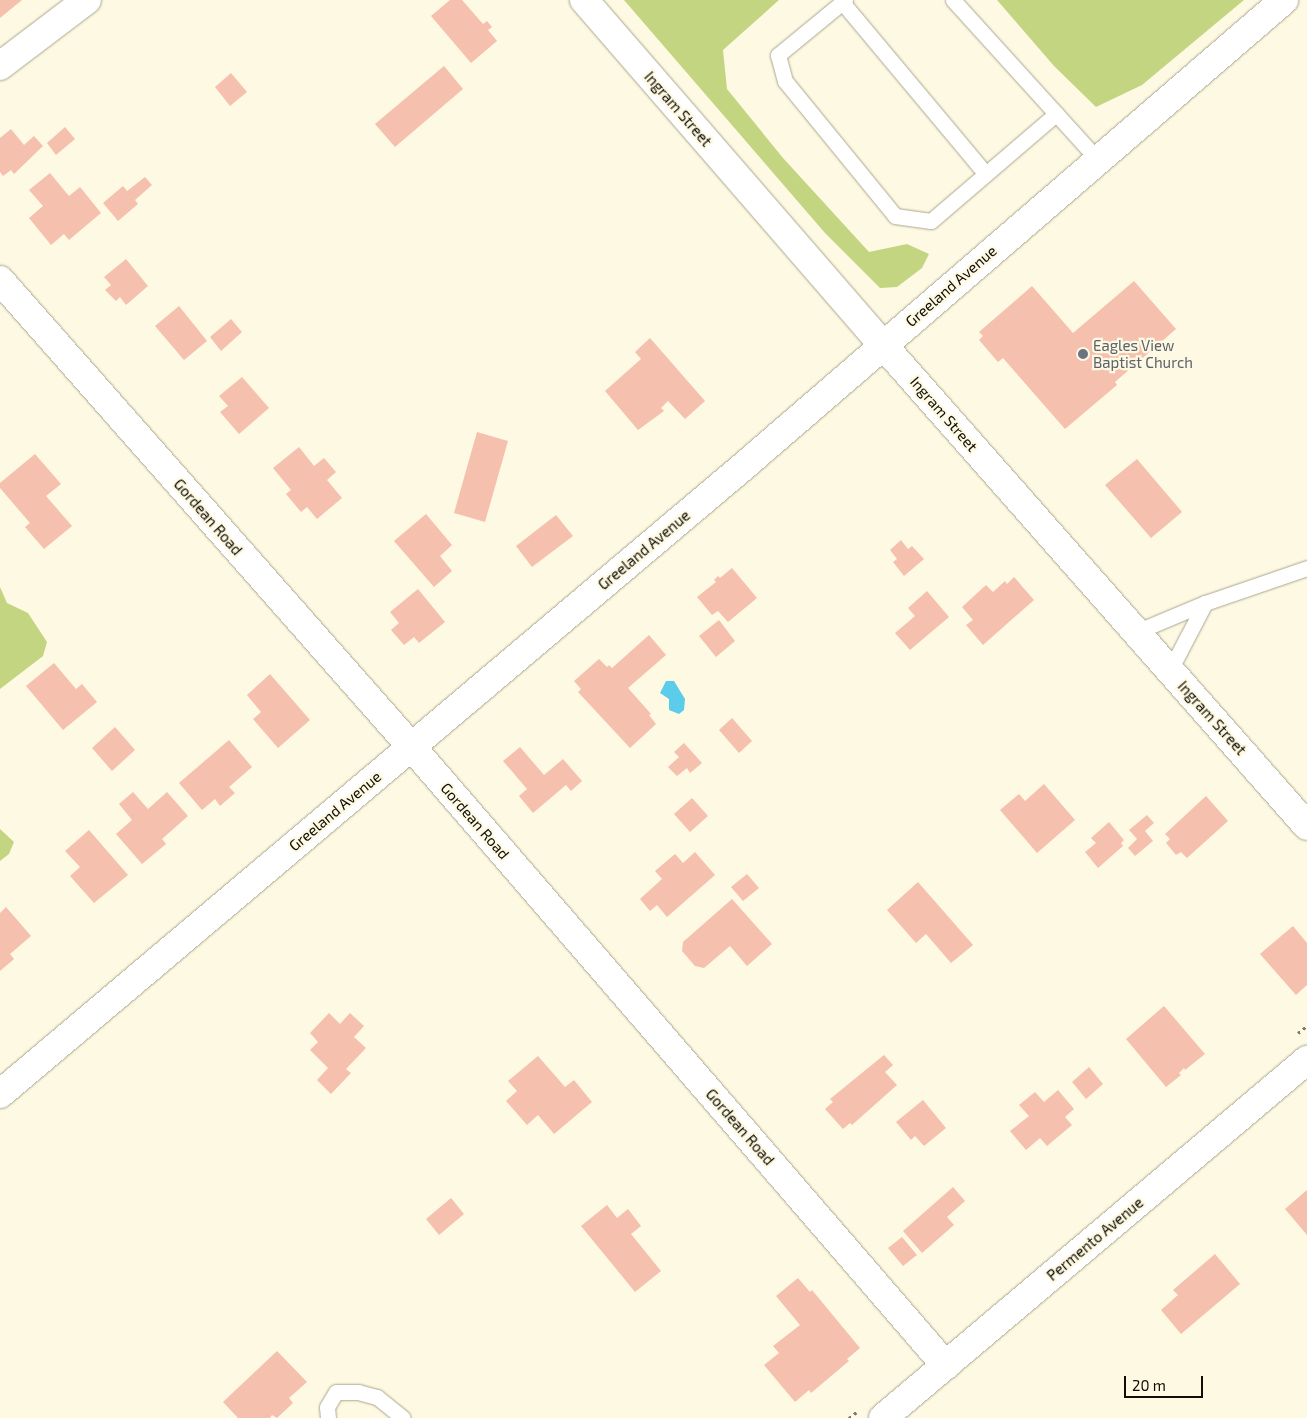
<!DOCTYPE html>
<html>
<head>
<meta charset="utf-8">
<style>
  body { margin:0 }
  #map { position:relative; width:1307px; height:1418px; overflow:hidden; background:#fef9e2; font-family:"Exo 2",sans-serif }
  div>[style] { position:absolute }
  [style*='--x'] { left:calc(var(--x)*1px); top:calc(var(--y)*1px); width:calc(var(--w)*1px); rotate:calc(var(--a)*1deg) }
  .forest>* { inset:0; background:#c3d581 }
  .water>* { inset:0; background:#5bccea }
  .building>* { inset:0; background:#f5c0ae }
  .path>* { height:3px; margin-top:-1.5px; transform-origin:0; background:repeating-linear-gradient(90deg,#7c796b 0 2.5px,transparent 0 6.5px) }
  .roads { filter:drop-shadow(0 0 1px #aba690) drop-shadow(0 0 1px #aba690) }
  .lane>* { height:15px; margin:-7.5px; padding:0 7.5px; transform-origin:7.5px; border-radius:7.5px; background:#fff }
  .street>* { height:28px; margin:-14px; padding:0 14px; transform-origin:14px; border-radius:14px; background:#fff }
  .dots>* { width:14px; height:14px; translate:-50% -50%; box-sizing:border-box; border:2px solid #fef9e2; border-radius:50% }
  span { translate:-50% -50%; white-space:nowrap; text-align:center; line-height:1.15; -webkit-text-stroke:4.5px #fef9e2; paint-order:stroke }
  .street-label { font-size:15px; color:#0f0d06 }
  .worship-label { font-size:15px; color:#5b616d }
  .left { translate:0 -50%; text-align:left }
  .scale { position:absolute; left:1124px; top:1376px; width:79px; height:22px; box-sizing:border-box; border:2px solid #0f0d06; border-top:0; padding-left:6px; font-size:15px; line-height:18px; white-space:nowrap; color:#0f0d06; -webkit-text-stroke:4px #fef9e2; paint-order:stroke }
</style>
</head>
<body>
<div id="map">
  <div class="forest">
    <i style="clip-path:polygon(624px 0,779px 0,723px 50px,727px 89px,783px 158px,869px 252px,907px 244px,929px 254px,922px 268px,897px 287px,880px 288px,825px 233px)"></i>
    <i style="clip-path:polygon(997px 0,1244px 0,1142px 85px,1096px 107px,1054px 66px)"></i>
    <i style="clip-path:polygon(0 587px,7px 603px,28px 613px,47px 642px,43px 656px,0 689px)"></i>
    <i style="clip-path:polygon(0 829px,14px 842px,9px 854px,0 861px)"></i>
  </div>
  <div class="water">
    <i style="clip-path:polygon(666px 681px,674px 681px,685px 699px,684px 710px,679px 714px,669px 710px,669px 699px,660px 693px)"></i>
  </div>
  <div class="building">
    <i style="clip-path:polygon(0 0,22px 0,0 18px)"></i>
    <i style="clip-path:polygon(450px 0,462px 0,483px 24px,487px 21px,492px 27px,488px 30px,497px 41px,471px 63px,431px 16px)"></i>
    <i style="clip-path:polygon(444px 66px,463px 89px,395px 147px,375px 124px)"></i>
    <i style="clip-path:polygon(231px 73px,247px 92px,230px 106px,215px 87px)"></i>
    <i style="clip-path:polygon(65px 127px,75px 139px,56px 155px,47px 143px)"></i>
    <i style="clip-path:polygon(11px 129px,24px 145px,34px 136px,43px 146px,14px 174px,11px 170px,3px 176px,0 172px,0 138px)"></i>
    <i style="clip-path:polygon(50px 173px,69px 196px,80px 187px,101px 213px,69px 240px,64px 234px,51px 245px,29px 218px,43px 206px,29px 190px)"></i>
    <i style="clip-path:polygon(145px 177px,152px 185px,135px 200px,138px 204px,118px 221px,103px 203px,123px 186px,127px 191px)"></i>
    <i style="clip-path:polygon(126px 259px,148px 286px,126px 305px,120px 297px,116px 301px,105px 290px,111px 285px,104px 277px)"></i>
    <i style="clip-path:polygon(1134px 281px,1176px 329px,1115px 382px,1117px 385px,1065px 429px,1003px 358px,998px 362px,979px 340px,983px 336px,979px 332px,1032px 286px,1073px 333px)"></i>
    <i style="clip-path:polygon(179px 306px,207px 341px,184px 360px,155px 326px)"></i>
    <i style="clip-path:polygon(231px 319px,242px 332px,221px 351px,210px 337px)"></i>
    <i style="clip-path:polygon(650px 338px,705px 401px,685px 419px,668px 401px,661px 408px,664px 411px,638px 430px,605px 391px,641px 359px,635px 352px)"></i>
    <i style="clip-path:polygon(242px 377px,269px 408px,239px 434px,220px 412px,228px 406px,219px 396px)"></i>
    <i style="clip-path:polygon(477px 432px,508px 441px,485px 522px,454px 513px)"></i>
    <i style="clip-path:polygon(299px 447px,314px 466px,324px 458px,336px 472px,327px 480px,342px 498px,317px 519px,307px 507px,301px 512px,286px 494px,291px 490px,273px 468px)"></i>
    <i style="clip-path:polygon(35px 454px,61px 484px,46px 496px,72px 526px,44px 549px,25px 527px,30px 523px,0 488px,0 483px)"></i>
    <i style="clip-path:polygon(1137px 459px,1182px 512px,1151px 538px,1105px 485px)"></i>
    <i style="clip-path:polygon(426px 514px,452px 545px,440px 556px,452px 571px,434px 587px,394px 541px)"></i>
    <i style="clip-path:polygon(556px 515px,573px 536px,532px 567px,516px 546px)"></i>
    <i style="clip-path:polygon(901px 540px,908px 549px,912px 546px,924px 559px,904px 576px,893px 562px,897px 559px,890px 550px)"></i>
    <i style="clip-path:polygon(732px 568px,757px 598px,728px 622px,718px 611px,712px 615px,697px 597px,716px 582px,714px 580px,718px 576px,720px 578px)"></i>
    <i style="clip-path:polygon(1014px 577px,1034px 600px,983px 645px,966px 625px,973px 620px,962px 607px,986px 585px,993px 592px,1005px 581px,1007px 584px)"></i>
    <i style="clip-path:polygon(418px 589px,445px 622px,419px 643px,414px 637px,404px 645px,391px 630px,399px 623px,390px 612px)"></i>
    <i style="clip-path:polygon(927px 591px,949px 617px,910px 650px,895px 633px,915px 616px,908px 608px)"></i>
    <i style="clip-path:polygon(719px 620px,735px 641px,716px 657px,699px 636px)"></i>
    <i style="clip-path:polygon(649px 635px,666px 655px,628px 688px,651px 714px,649px 715px,656px 724px,630px 748px,578px 692px,581px 689px,574px 681px,599px 659px,607px 667px,609px 665px,612px 668px)"></i>
    <i style="clip-path:polygon(54px 663px,76px 689px,82px 684px,97px 702px,63px 730px,26px 686px)"></i>
    <i style="clip-path:polygon(270px 674px,310px 720px,278px 748px,253px 719px,261px 712px,247px 695px)"></i>
    <i style="clip-path:polygon(732px 718px,752px 741px,739px 753px,719px 730px)"></i>
    <i style="clip-path:polygon(115px 727px,135px 750px,112px 771px,92px 748px)"></i>
    <i style="clip-path:polygon(229px 740px,252px 767px,229px 787px,235px 793px,220px 806px,215px 799px,202px 810px,179px 783px)"></i>
    <i style="clip-path:polygon(684px 743px,702px 763px,690px 773px,687px 768px,677px 776px,668px 767px,679px 757px,674px 752px)"></i>
    <i style="clip-path:polygon(520px 747px,544px 775px,563px 759px,582px 781px,571px 791px,566px 785px,533px 813px,519px 796px,527px 789px,503px 761px)"></i>
    <i style="clip-path:polygon(1044px 784px,1075px 820px,1037px 853px,1000px 810px,1019px 794px,1025px 801px)"></i>
    <i style="clip-path:polygon(133px 792px,148px 809px,167px 792px,188px 816px,162px 839px,166px 844px,142px 864px,116px 834px,132px 820px,119px 804px)"></i>
    <i style="clip-path:polygon(1206px 796px,1228px 821px,1187px 858px,1181px 852px,1176px 855px,1166px 843px,1170px 839px,1165px 834px)"></i>
    <i style="clip-path:polygon(692px 798px,708px 816px,690px 832px,674px 814px)"></i>
    <i style="clip-path:polygon(1147px 815px,1154px 823px,1145px 831px,1153px 841px,1135px 856px,1128px 848px,1137px 839px,1129px 830px)"></i>
    <i style="clip-path:polygon(1109px 822px,1124px 840px,1121px 843px,1123px 846px,1098px 868px,1085px 852px,1096px 843px,1091px 838px)"></i>
    <i style="clip-path:polygon(89px 830px,128px 875px,94px 903px,70px 876px,80px 867px,65px 851px)"></i>
    <i style="clip-path:polygon(695px 852px,715px 875px,667px 917px,657px 905px,650px 911px,640px 899px,662px 879px,655px 871px,675px 854px,683px 863px)"></i>
    <i style="clip-path:polygon(747px 874px,759px 888px,743px 901px,731px 887px)"></i>
    <i style="clip-path:polygon(918px 882px,973px 945px,951px 963px,926px 934px,916px 943px,887px 910px)"></i>
    <i style="clip-path:polygon(732px 899px,772px 944px,747px 966px,730px 946px,704px 968px,695px 966px,682px 951px,683px 942px)"></i>
    <i style="clip-path:polygon(6px 907px,31px 936px,10px 954px,14px 959px,0 971px,0 913px)"></i>
    <i style="clip-path:polygon(1293px 926px,1307px 943px,1307px 985px,1296px 995px,1260px 954px)"></i>
    <i style="clip-path:polygon(1164px 1006px,1205px 1054px,1185px 1070px,1184px 1068px,1179px 1073px,1181px 1075px,1166px 1087px,1126px 1039px)"></i>
    <i style="clip-path:polygon(329px 1013px,340px 1024px,350px 1013px,364px 1026px,354px 1037px,366px 1048px,346px 1069px,351px 1073px,331px 1094px,317px 1080px,328px 1068px,310px 1050px,318px 1042px,310px 1033px)"></i>
    <i style="clip-path:polygon(884px 1055px,893px 1065px,885px 1072px,897px 1085px,852px 1125px,850px 1123px,843px 1129px,825px 1109px,833px 1102px,830px 1099px)"></i>
    <i style="clip-path:polygon(538px 1056px,565px 1087px,574px 1080px,592px 1102px,554px 1134px,538px 1115px,527px 1125px,506px 1101px,517px 1091px,508px 1081px)"></i>
    <i style="clip-path:polygon(1089px 1067px,1103px 1084px,1086px 1099px,1072px 1082px)"></i>
    <i style="clip-path:polygon(1058px 1090px,1074px 1109px,1065px 1117px,1072px 1125px,1047px 1146px,1040px 1138px,1026px 1150px,1010px 1131px,1029px 1116px,1019px 1105px,1035px 1092px,1044px 1102px)"></i>
    <i style="clip-path:polygon(923px 1100px,946px 1128px,924px 1146px,915px 1136px,911px 1140px,896px 1122px)"></i>
    <i style="clip-path:polygon(953px 1187px,965px 1201px,947px 1217px,954px 1225px,922px 1253px,903px 1231px)"></i>
    <i style="clip-path:polygon(1307px 1190px,1307px 1235px,1285px 1209px)"></i>
    <i style="clip-path:polygon(451px 1198px,464px 1214px,439px 1235px,426px 1219px)"></i>
    <i style="clip-path:polygon(607px 1205px,617px 1218px,628px 1209px,641px 1226px,631px 1234px,661px 1271px,635px 1292px,581px 1226px)"></i>
    <i style="clip-path:polygon(902px 1237px,917px 1255px,903px 1266px,888px 1248px)"></i>
    <i style="clip-path:polygon(1215px 1254px,1240px 1284px,1181px 1334px,1161px 1310px,1178px 1295px,1173px 1290px)"></i>
    <i style="clip-path:polygon(798px 1278px,810px 1292px,812px 1290px,860px 1348px,847px 1359px,849px 1361px,811px 1393px,809px 1390px,795px 1402px,764px 1365px,779px 1353px,773px 1346px,800px 1325px,776px 1296px)"></i>
    <i style="clip-path:polygon(277px 1351px,307px 1382px,289px 1398px,293px 1403px,277px 1418px,272px 1415px,270px 1418px,238px 1418px,223px 1402px)"></i>
  </div>
  <div class="path">
    <i style="--x:1298;--y:1033;--w:11;--a:-38"></i>
    <i style="--x:849;--y:1418;--w:11;--a:-38"></i>
  </div>
  <div class="roads">
    <div class="lane">
      <i style="--x:845;--y:0;--w:87;--a:140.6"></i>
      <i style="--x:778;--y:55;--w:27;--a:75"></i>
      <i style="--x:785;--y:81;--w:174;--a:50.8"></i>
      <i style="--x:895;--y:216;--w:36;--a:8"></i>
      <i style="--x:931;--y:221;--w:165;--a:-40.6"></i>
      <i style="--x:953;--y:0;--w:216;--a:47.8"></i>
      <i style="--x:842;--y:2;--w:224;--a:50.1"></i>
      <i style="--x:1136;--y:632;--w:75;--a:-22.8"></i>
      <i style="--x:1205;--y:603;--w:108;--a:-18.9"></i>
      <i style="--x:1170;--y:670;--w:76;--a:-62.4"></i>
      <i style="--x:328;--y:1418;--w:11;--a:-95"></i>
      <i style="--x:327;--y:1407;--w:17;--a:-59"></i>
      <i style="--x:336;--y:1392;--w:22;--a:0"></i>
      <i style="--x:358;--y:1392;--w:20;--a:15"></i>
      <i style="--x:377;--y:1397;--w:33;--a:39"></i>
    </div>
    <div class="street">
      <i style="--x:584;--y:0;--w:457;--a:49.1"></i>
      <i style="--x:883;--y:345;--w:641;--a:48.6"></i>
      <i style="--x:0;--y:66;--w:109;--a:-37.2"></i>
      <i style="--x:0;--y:280;--w:640;--a:48.61"></i>
      <i style="--x:423;--y:760;--w:800;--a:49.2"></i>
      <i style="--x:0;--y:1094;--w:975;--a:-40.17"></i>
      <i style="--x:745;--y:465;--w:712;--a:-40.78"></i>
      <i style="--x:883;--y:1418;--w:555;--a:-40.18"></i>
    </div>
  </div>
  <div class="dots">
    <i style="left:1083px;top:354px;background:#6b7280"></i>
  </div>
  <div class="street-label">
    <span style="left:678px;top:109px;rotate:49deg">Ingram Street</span>
    <span style="left:951px;top:286px;rotate:-41deg">Greeland Avenue</span>
    <span style="left:944px;top:414px;rotate:49deg">Ingram Street</span>
    <span style="left:208px;top:517px;rotate:49deg">Gordean Road</span>
    <span style="left:644px;top:550px;rotate:-40deg">Greeland Avenue</span>
    <span style="left:1212px;top:718px;rotate:48deg">Ingram Street</span>
    <span style="left:335px;top:811px;rotate:-40deg">Greeland Avenue</span>
    <span style="left:475px;top:821px;rotate:49deg">Gordean Road</span>
    <span style="left:740px;top:1127px;rotate:49deg">Gordean Road</span>
    <span style="left:1095px;top:1239px;rotate:-40deg">Permento Avenue</span>
  </div>
  <div class="worship-label">
    <span class="left" style="left:1093px;top:354px">Eagles View<br>Baptist Church</span>
  </div>
  <div class="scale">20 m</div>
</div>
</body>
</html>
